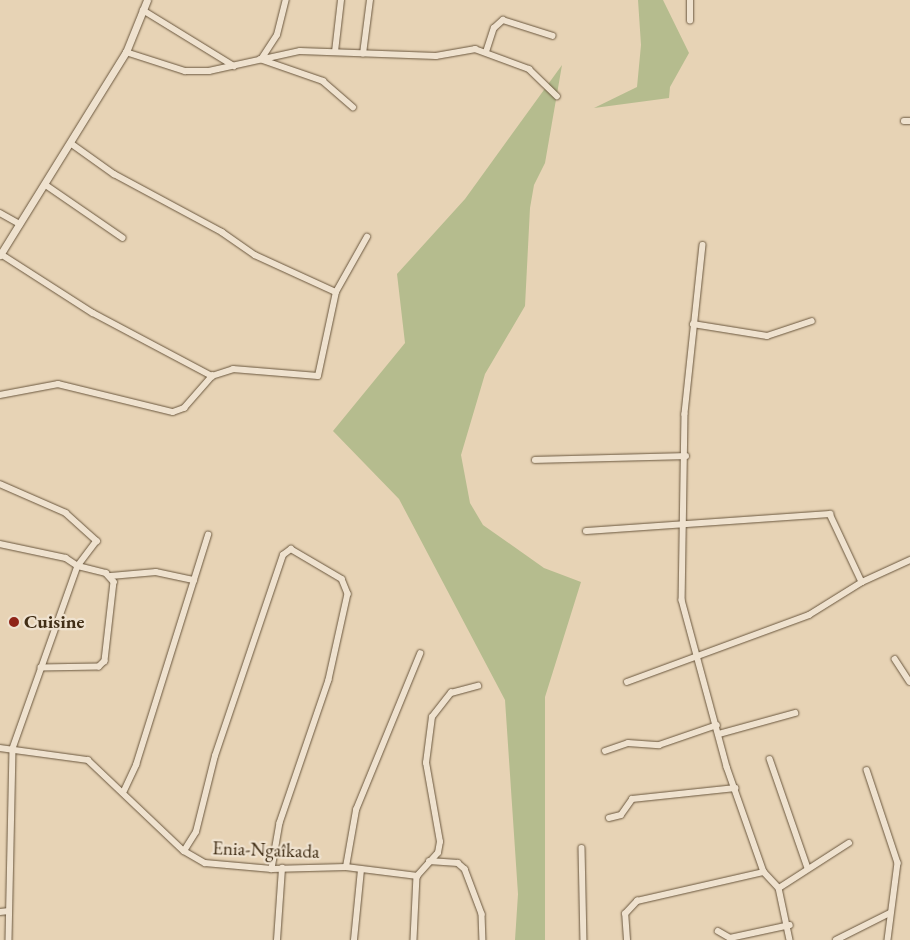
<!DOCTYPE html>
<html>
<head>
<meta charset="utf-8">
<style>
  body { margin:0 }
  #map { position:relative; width:910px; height:940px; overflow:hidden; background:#e7d3b5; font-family:"EB Garamond",serif }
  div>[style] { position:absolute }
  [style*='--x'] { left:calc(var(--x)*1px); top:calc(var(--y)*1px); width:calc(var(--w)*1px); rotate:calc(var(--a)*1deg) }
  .green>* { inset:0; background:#b5bc8e }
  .roads { filter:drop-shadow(0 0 1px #6a573e) drop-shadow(0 0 1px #6a573e) }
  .minor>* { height:5.5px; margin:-2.75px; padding:0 2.75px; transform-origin:2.75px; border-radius:2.75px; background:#efe2cf }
  .tertiary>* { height:7px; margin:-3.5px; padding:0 3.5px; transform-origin:3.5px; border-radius:3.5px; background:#efe2cf }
  .dots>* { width:14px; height:14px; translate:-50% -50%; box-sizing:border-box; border:2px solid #efe2cf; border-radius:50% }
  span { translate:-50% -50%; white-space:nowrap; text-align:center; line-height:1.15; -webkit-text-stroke:4.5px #efe2cf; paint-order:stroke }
  .poi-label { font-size:19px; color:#412e16; font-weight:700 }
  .left { translate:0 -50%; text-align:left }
  .street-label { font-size:19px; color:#412e16 }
</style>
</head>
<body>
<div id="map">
  <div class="green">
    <i style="clip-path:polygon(638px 0,663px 0,689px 53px,670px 87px,669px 98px,594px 108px,637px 87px,641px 45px)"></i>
    <i style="clip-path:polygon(562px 65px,545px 163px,534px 185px,530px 208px,525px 306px,485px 374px,461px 455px,470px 503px,483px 525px,544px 568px,581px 582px,545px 697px,545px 940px,515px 940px,518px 894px,505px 700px,399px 499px,333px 431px,405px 343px,397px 274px,465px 199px)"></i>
  </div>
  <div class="roads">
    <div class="minor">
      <i style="--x:143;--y:10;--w:107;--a:31.6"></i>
      <i style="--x:690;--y:21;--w:21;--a:-90"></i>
      <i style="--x:126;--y:52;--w:62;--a:17.9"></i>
      <i style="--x:185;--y:71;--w:24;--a:0"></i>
      <i style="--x:209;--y:71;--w:93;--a:-12.4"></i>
      <i style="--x:300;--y:51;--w:136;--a:2.1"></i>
      <i style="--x:436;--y:56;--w:40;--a:-10"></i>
      <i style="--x:475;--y:49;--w:58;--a:20.3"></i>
      <i style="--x:529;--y:69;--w:39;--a:44"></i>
      <i style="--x:335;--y:52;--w:52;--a:-83.4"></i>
      <i style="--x:486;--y:52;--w:25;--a:-72"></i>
      <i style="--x:494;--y:28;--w:12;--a:-42"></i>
      <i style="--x:503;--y:20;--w:52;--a:17.7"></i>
      <i style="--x:363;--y:54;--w:54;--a:-82.6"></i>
      <i style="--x:262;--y:58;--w:27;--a:-57"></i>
      <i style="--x:277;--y:35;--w:36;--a:-76"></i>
      <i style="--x:260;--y:59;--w:67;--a:19.2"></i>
      <i style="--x:323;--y:81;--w:40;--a:41"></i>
      <i style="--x:904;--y:121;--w:6;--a:0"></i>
      <i style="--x:72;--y:144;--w:52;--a:35.5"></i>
      <i style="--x:114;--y:174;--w:123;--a:28.2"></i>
      <i style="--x:222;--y:232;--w:40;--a:34.9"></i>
      <i style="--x:255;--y:255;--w:89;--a:24.6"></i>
      <i style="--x:46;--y:185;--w:93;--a:34.5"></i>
      <i style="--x:0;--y:213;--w:23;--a:29"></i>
      <i style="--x:703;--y:245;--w:170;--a:96.1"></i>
      <i style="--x:685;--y:414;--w:186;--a:90.9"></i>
      <i style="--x:682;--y:600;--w:173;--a:74.9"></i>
      <i style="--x:727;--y:767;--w:111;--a:70.6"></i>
      <i style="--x:764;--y:872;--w:22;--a:47"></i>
      <i style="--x:779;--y:888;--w:53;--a:78.1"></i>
      <i style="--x:1;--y:254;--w:109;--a:32.7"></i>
      <i style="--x:93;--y:313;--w:135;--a:27.9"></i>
      <i style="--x:693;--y:324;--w:75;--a:9.2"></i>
      <i style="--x:767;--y:336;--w:47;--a:-18.4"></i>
      <i style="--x:0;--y:395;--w:59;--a:-10.7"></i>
      <i style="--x:58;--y:384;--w:118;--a:13.7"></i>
      <i style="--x:173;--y:412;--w:12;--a:-20"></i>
      <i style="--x:184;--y:408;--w:43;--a:-48.8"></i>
      <i style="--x:212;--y:376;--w:22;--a:-18"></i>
      <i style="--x:233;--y:369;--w:85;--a:4.7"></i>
      <i style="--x:318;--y:376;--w:86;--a:-77.9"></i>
      <i style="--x:336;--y:292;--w:63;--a:-60.6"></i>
      <i style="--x:535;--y:460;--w:151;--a:-1.5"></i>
      <i style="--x:0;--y:484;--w:72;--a:23.7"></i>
      <i style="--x:66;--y:513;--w:42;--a:42.1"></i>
      <i style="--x:97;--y:541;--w:31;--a:127"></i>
      <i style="--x:78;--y:566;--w:29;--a:14"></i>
      <i style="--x:106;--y:573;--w:12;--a:48"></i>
      <i style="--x:114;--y:582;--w:80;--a:96.5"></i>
      <i style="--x:105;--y:661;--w:8;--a:135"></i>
      <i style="--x:99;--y:667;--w:58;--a:179"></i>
      <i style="--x:586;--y:531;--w:245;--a:-4"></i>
      <i style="--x:830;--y:514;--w:75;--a:64.8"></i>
      <i style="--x:0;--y:544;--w:67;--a:12"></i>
      <i style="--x:66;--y:558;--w:14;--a:34"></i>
      <i style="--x:78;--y:566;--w:194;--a:109.6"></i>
      <i style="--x:13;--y:749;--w:191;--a:91.2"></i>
      <i style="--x:111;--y:576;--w:45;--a:-5.1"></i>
      <i style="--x:156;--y:572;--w:39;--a:12"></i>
      <i style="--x:895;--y:659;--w:27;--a:57"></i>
      <i style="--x:627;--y:682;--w:194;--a:-20.2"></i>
      <i style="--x:809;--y:615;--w:62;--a:-31.9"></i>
      <i style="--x:862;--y:582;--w:53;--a:-24.6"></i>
      <i style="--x:719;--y:734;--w:79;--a:-15.4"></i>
      <i style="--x:0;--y:748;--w:89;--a:7.8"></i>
      <i style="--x:88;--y:760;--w:132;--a:43.5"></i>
      <i style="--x:184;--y:851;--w:24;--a:30"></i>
      <i style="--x:205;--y:863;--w:67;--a:5.1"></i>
      <i style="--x:272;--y:869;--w:74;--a:-1.5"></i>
      <i style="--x:346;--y:867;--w:72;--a:7.2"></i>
      <i style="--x:417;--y:876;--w:64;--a:92.7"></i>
      <i style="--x:605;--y:751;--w:24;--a:-19"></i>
      <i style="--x:628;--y:743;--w:31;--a:4"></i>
      <i style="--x:659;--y:745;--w:61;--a:-19"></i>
      <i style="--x:770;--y:759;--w:115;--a:70.8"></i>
      <i style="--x:867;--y:770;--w:98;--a:71.6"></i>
      <i style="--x:898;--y:863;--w:78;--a:97.4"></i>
      <i style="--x:124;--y:791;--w:29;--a:-65"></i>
      <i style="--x:136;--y:765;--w:241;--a:-72.6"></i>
      <i style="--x:609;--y:818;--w:12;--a:-14"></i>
      <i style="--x:621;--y:815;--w:19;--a:-55"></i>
      <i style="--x:632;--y:799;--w:104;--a:-6.1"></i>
      <i style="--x:582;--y:848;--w:92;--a:88.8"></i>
      <i style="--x:184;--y:851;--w:22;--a:-58"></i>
      <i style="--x:196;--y:832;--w:78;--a:-76"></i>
      <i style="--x:215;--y:756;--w:212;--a:-71.3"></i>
      <i style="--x:283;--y:555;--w:10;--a:-37"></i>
      <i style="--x:291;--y:549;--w:59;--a:30.5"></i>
      <i style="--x:342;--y:579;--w:16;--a:68"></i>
      <i style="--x:348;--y:594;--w:88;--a:102.5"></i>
      <i style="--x:329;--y:680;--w:151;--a:108.9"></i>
      <i style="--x:280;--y:823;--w:47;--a:99.9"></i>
      <i style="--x:429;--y:861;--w:29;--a:4"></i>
      <i style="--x:458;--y:863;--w:9;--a:41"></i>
      <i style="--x:465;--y:869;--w:48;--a:69.3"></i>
      <i style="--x:482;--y:914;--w:26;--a:88"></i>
      <i style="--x:346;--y:867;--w:58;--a:-80"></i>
      <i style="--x:356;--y:810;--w:169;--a:-67.7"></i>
      <i style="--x:417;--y:876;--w:31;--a:-48"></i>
      <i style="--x:438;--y:853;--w:11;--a:-80"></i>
      <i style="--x:440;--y:842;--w:80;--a:-100"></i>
      <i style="--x:426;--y:763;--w:46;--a:-82.6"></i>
      <i style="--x:432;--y:717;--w:31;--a:-52"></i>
      <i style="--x:451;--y:693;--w:28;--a:-15"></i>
      <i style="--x:779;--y:888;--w:83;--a:-32.7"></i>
      <i style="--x:0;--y:912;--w:9;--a:-6"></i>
      <i style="--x:718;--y:931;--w:14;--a:30"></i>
      <i style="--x:730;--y:938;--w:61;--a:-12.2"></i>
      <i style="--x:277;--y:940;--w:72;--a:-86"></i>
      <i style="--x:354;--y:940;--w:70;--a:-84.3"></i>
      <i style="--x:627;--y:940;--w:26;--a:-94"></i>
      <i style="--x:625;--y:914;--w:18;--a:-47"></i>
      <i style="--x:637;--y:901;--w:130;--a:-12.9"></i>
      <i style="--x:836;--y:940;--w:60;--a:-26.6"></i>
    </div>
    <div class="tertiary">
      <i style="--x:0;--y:255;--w:239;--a:-58.2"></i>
      <i style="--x:126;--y:52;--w:56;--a:-68"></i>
    </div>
  </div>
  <div class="dots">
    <i style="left:14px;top:622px;background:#8f2418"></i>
  </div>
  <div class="poi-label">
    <span class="left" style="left:24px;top:622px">Cuisine</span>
  </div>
  <div class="street-label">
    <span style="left:266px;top:850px;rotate:2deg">Enia-Ngaîkada</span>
  </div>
</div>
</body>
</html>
